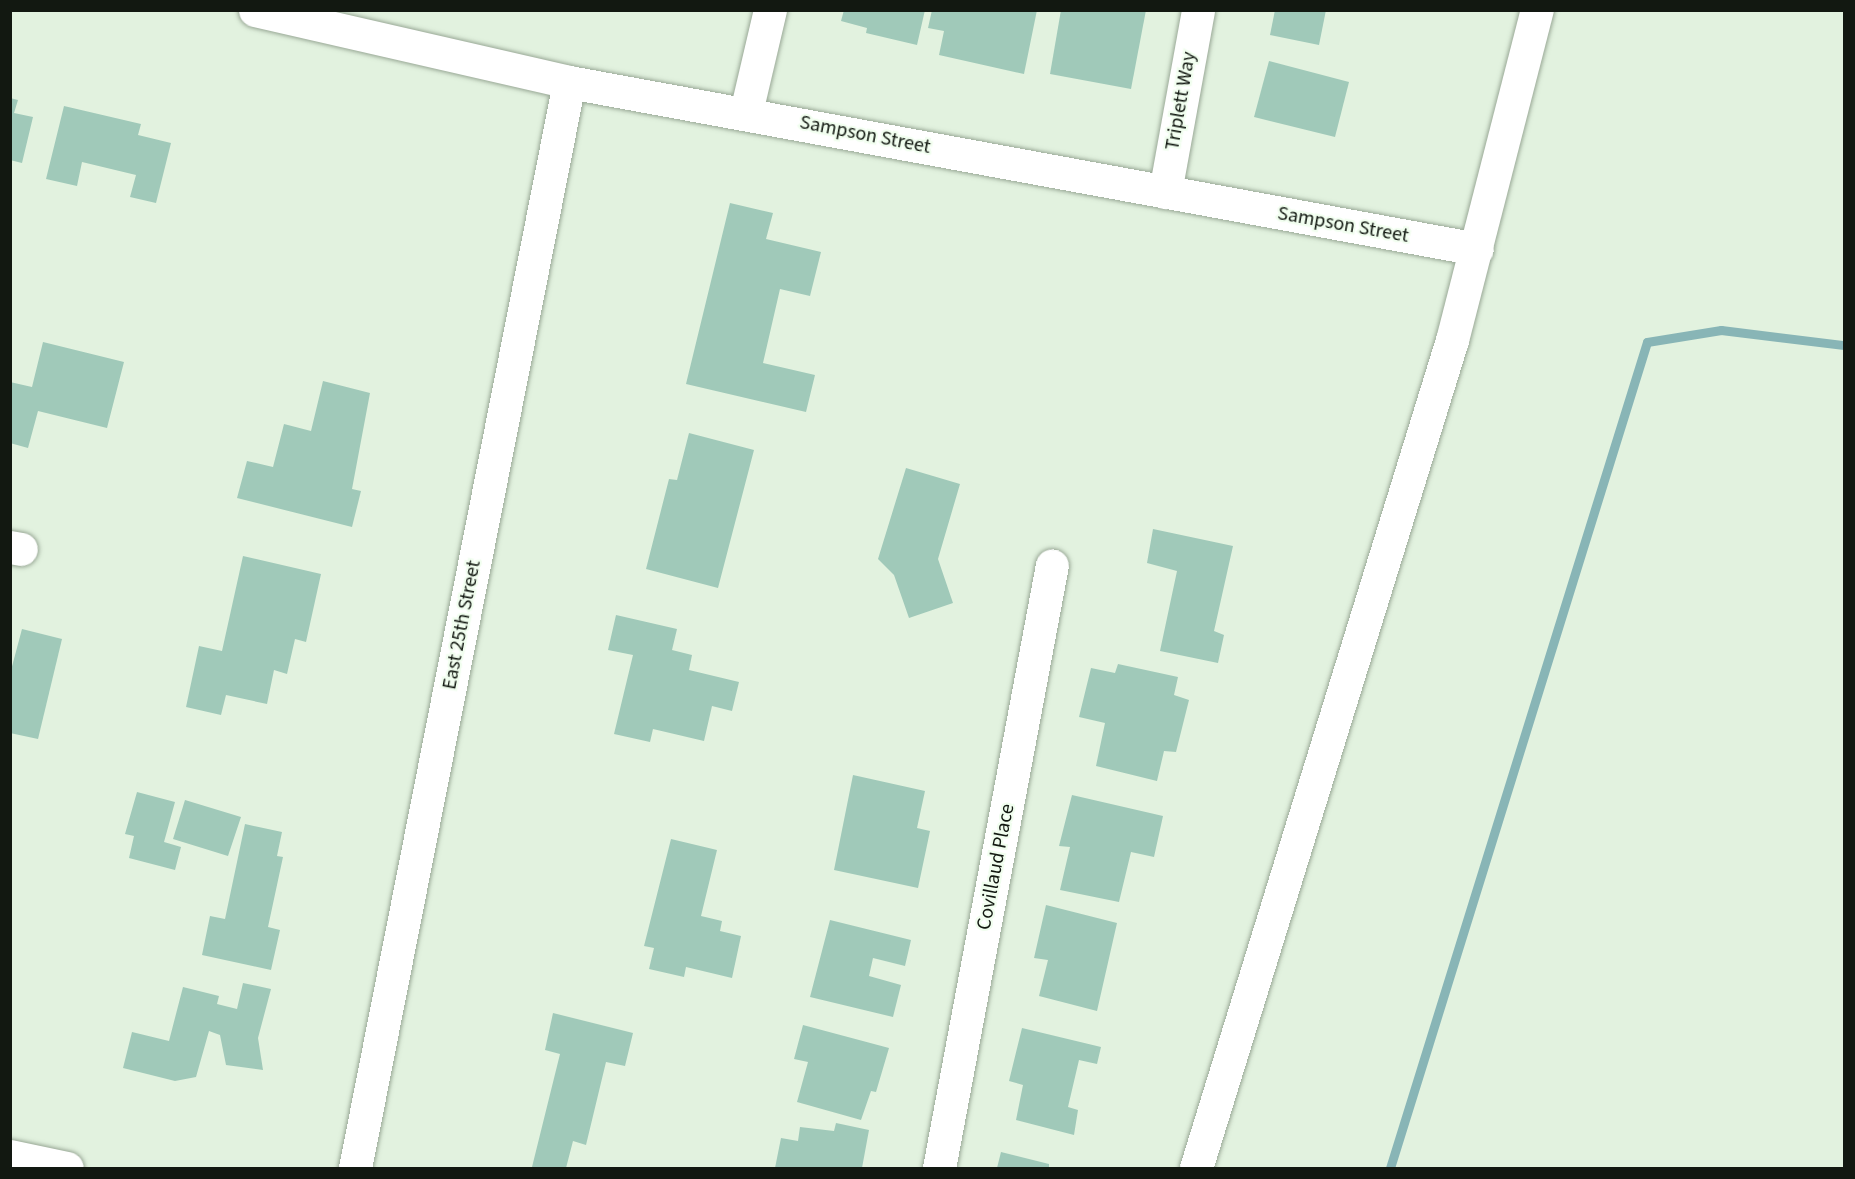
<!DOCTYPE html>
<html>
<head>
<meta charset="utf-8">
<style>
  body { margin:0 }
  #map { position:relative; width:1855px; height:1179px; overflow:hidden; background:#e2f2df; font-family:"Source Sans 3",sans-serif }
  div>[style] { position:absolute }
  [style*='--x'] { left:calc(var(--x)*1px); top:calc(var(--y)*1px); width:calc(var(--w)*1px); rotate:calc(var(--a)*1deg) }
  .stream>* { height:9px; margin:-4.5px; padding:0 4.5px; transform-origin:4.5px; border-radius:4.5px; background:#88b5b6 }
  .building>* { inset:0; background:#a0c9b9 }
  .roads { filter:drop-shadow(0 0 2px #99a896) drop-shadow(0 0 2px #99a896) }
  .minor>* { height:33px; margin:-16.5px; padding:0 16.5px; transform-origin:16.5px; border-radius:16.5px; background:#fff }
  span { translate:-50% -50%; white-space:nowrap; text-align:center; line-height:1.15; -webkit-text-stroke:4.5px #f1feef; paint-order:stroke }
  .street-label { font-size:20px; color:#121811 }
  .frame { position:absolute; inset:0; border:12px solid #121811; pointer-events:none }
</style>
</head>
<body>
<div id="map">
  <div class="stream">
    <i style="--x:1390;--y:1168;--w:865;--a:-72.72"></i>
    <i style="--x:1647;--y:342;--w:75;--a:-9.2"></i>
    <i style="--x:1721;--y:330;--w:124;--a:7"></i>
  </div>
  <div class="building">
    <i style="clip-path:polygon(844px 10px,925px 10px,917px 45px,866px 33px,867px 28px,841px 21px)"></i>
    <i style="clip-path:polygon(932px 10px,1037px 10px,1024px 74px,939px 55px,944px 31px,928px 28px)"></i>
    <i style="clip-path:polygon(1061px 10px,1146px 10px,1131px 89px,1050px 74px)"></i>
    <i style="clip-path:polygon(1275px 10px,1326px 10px,1319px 45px,1270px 35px)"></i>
    <i style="clip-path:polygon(1269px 61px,1349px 82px,1335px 137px,1254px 117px)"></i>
    <i style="clip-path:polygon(10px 98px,18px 100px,14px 113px,33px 117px,22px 163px,10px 160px)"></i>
    <i style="clip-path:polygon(64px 106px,141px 124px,138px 135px,171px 143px,156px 203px,130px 197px,136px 175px,82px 162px,77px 186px,46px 179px)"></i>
    <i style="clip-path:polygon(730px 203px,773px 213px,766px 239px,821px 252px,810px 296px,780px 289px,763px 363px,815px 375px,806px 412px,686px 384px)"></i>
    <i style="clip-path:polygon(43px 342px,124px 362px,107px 428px,38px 411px,28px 448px,10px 443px,10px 382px,32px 387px)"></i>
    <i style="clip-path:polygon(323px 381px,370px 393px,352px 489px,361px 491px,352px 527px,237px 498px,247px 461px,273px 467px,284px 424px,311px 431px)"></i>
    <i style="clip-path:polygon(689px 433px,754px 450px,718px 588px,646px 569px,669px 479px,677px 480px)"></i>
    <i style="clip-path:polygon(906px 468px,960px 484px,938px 559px,953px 603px,909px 618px,894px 575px,878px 559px)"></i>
    <i style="clip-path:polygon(1153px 529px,1233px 546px,1214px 631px,1224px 635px,1218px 663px,1160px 651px,1177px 571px,1147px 563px)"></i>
    <i style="clip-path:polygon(243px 556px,321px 574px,306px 642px,295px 639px,287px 674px,274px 670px,267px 704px,226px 695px,221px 715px,186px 707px,199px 646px,222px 651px)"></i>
    <i style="clip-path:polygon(616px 615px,677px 629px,672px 650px,692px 655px,689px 670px,739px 682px,732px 711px,712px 706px,704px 741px,653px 729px,650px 742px,614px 734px,633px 655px,608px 650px)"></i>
    <i style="clip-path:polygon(22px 629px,62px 639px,38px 739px,10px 733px,10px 674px)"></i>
    <i style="clip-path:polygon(1118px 664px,1178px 677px,1174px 695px,1189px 700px,1176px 752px,1164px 751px,1157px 781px,1096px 766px,1105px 723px,1079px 717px,1091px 668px,1115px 673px)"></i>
    <i style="clip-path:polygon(853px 775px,925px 791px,917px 828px,930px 831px,918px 888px,834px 870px)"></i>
    <i style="clip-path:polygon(137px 792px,175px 802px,164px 842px,181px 847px,175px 870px,129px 858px,134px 836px,125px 834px)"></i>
    <i style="clip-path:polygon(1072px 795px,1163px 816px,1154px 857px,1131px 852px,1119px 902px,1060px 890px,1070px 847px,1059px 846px)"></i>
    <i style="clip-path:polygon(185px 800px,241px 817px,228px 856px,173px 839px)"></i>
    <i style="clip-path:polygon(245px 824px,282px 832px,277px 856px,283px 857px,268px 927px,280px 930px,271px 970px,202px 955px,210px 916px,225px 919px)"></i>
    <i style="clip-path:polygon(671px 839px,717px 850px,701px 916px,722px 921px,720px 931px,741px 936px,732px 978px,686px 967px,684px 977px,649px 969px,654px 948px,644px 946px)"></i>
    <i style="clip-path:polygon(1046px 905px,1117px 923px,1097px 1011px,1039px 996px,1048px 960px,1034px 958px)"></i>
    <i style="clip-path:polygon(830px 920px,911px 940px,905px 966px,873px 958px,869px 976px,901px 985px,893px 1017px,810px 997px)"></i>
    <i style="clip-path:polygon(243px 983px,271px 989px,258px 1038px,263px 1070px,226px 1065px,220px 1035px,209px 1031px,196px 1077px,175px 1081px,123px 1068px,132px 1032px,169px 1041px,183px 987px,219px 996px,217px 1004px,237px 1009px)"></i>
    <i style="clip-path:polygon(553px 1013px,633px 1033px,625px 1066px,606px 1062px,586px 1145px,573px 1141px,566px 1168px,539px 1168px,532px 1167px,560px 1054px,545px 1050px)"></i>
    <i style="clip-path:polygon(803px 1025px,889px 1048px,876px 1092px,871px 1091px,861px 1120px,797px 1102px,808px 1062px,794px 1059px)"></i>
    <i style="clip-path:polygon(1022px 1028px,1101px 1047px,1097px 1064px,1079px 1060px,1068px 1107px,1078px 1110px,1074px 1135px,1016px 1120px,1023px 1085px,1009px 1081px)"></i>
    <i style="clip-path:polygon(836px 1123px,869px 1130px,862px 1168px,775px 1168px,781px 1138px,798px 1141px,800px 1127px,834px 1131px)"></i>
    <i style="clip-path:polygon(1001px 1152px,1049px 1164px,1049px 1168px,997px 1168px)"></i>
  </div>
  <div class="roads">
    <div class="minor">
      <i style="--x:255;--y:10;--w:322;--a:12.9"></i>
      <i style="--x:569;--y:82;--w:923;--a:10.42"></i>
      <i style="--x:746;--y:112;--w:105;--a:-76.8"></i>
      <i style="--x:1165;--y:192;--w:185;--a:-79.7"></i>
      <i style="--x:10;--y:547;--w:11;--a:10"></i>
      <i style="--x:10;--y:1156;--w:58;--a:11.9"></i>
      <i style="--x:355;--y:1168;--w:1107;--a:-78.85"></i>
      <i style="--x:939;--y:1168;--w:613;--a:-79.39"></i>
      <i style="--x:1196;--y:1168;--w:867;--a:-72.82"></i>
      <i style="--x:1452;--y:340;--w:341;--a:-75.6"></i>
    </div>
  </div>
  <div class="street-label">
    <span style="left:1181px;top:101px;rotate:-80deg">Triplett Way</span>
    <span style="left:865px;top:135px;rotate:11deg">Sampson Street</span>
    <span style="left:1343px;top:225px;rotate:10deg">Sampson Street</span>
    <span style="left:462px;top:625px;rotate:-79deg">East 25th Street</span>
    <span style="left:996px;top:867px;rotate:-79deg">Covillaud Place</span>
  </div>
  <div class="frame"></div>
</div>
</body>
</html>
